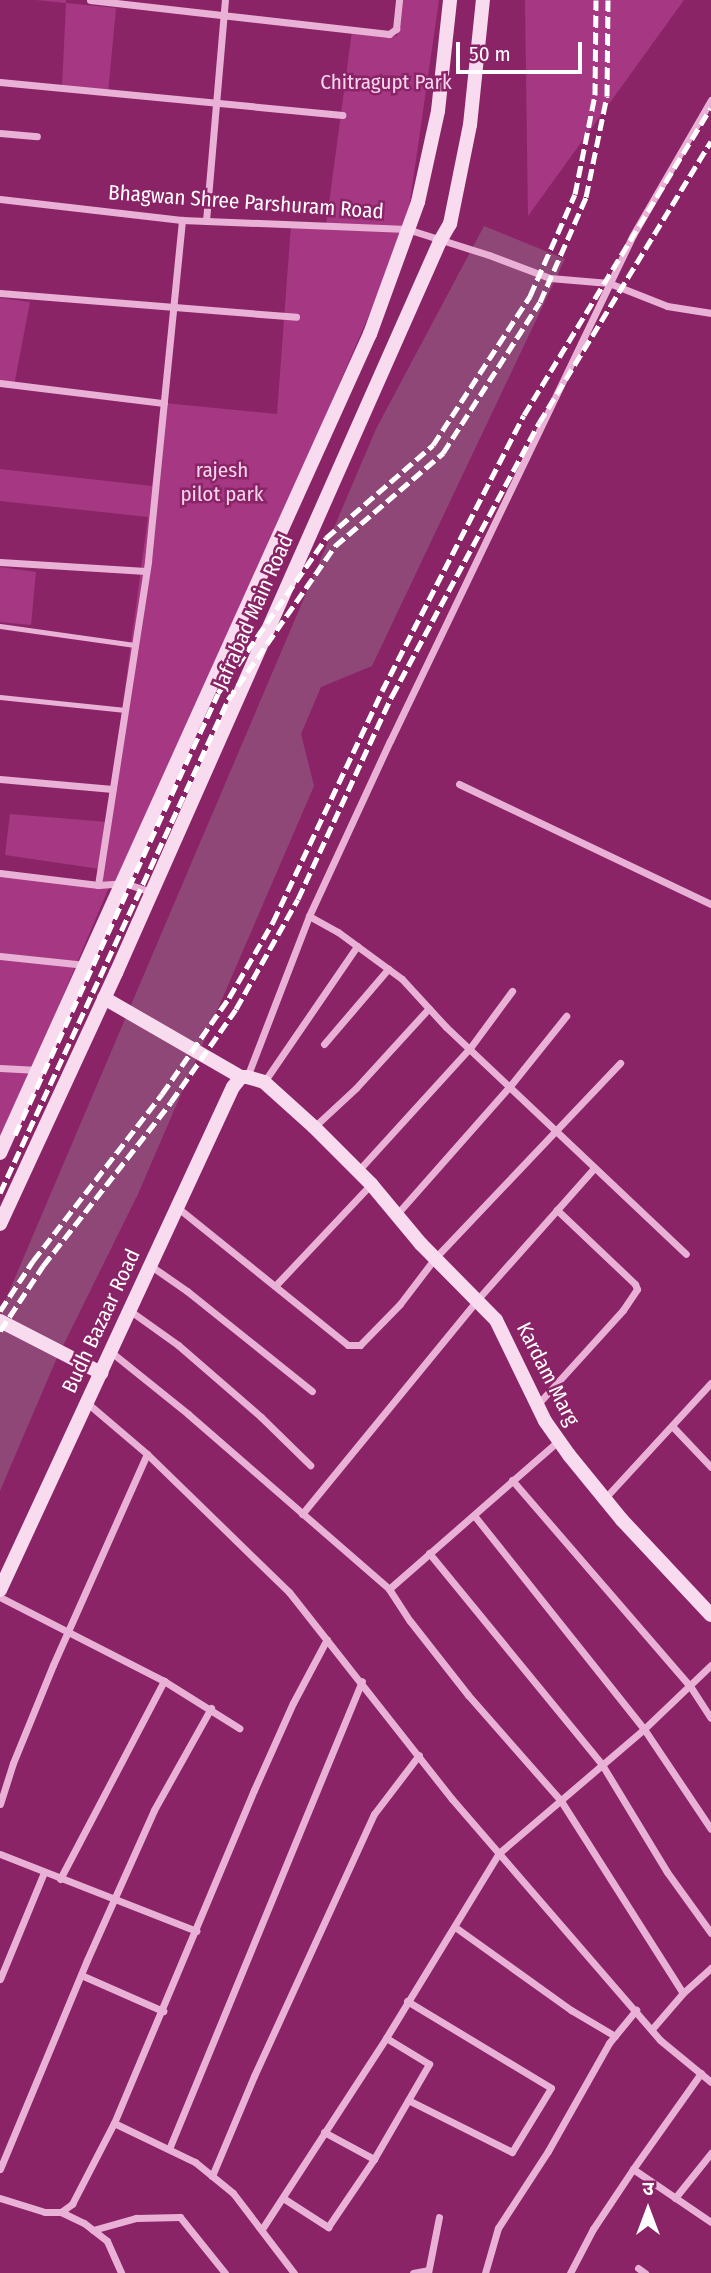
<!DOCTYPE html>
<html>
<head>
<meta charset="utf-8">
<style>
  body { margin:0 }
  #map { position:relative; width:711px; height:2273px; overflow:hidden; background:#8a2467; font-family:"Fira Sans Condensed","Noto Sans Devanagari",sans-serif }
  div>[style] { position:absolute }
  [style*='--x'] { left:calc(var(--x)*1px); top:calc(var(--y)*1px); width:calc(var(--w)*1px); rotate:calc(var(--a)*1deg) }
  .green>* { inset:0; background:#a63883 }
  .water>* { inset:0; background:#8f4777 }
  .lane>* { height:5px; margin:-2.5px; padding:0 2.5px; transform-origin:2.5px; border-radius:2.5px; background:#eab1d7 }
  .street>* { height:7px; margin:-3.5px; padding:0 3.5px; transform-origin:3.5px; border-radius:3.5px; background:#eab1d7 }
  .secondary>* { height:14px; margin:-7px; padding:0 7px; transform-origin:7px; border-radius:7px; background:#f8dbee }
  .rail>* { height:5px; margin-top:-2.5px; transform-origin:0; background:repeating-linear-gradient(90deg,#fff 0 12px,transparent 0 17px) }
  span { translate:-50% -50%; white-space:nowrap; text-align:center; line-height:1.15; -webkit-text-stroke:5px #8a2467; paint-order:stroke }
  .park-label { font-size:21px; color:#f7d5ec }
  .street-label { font-size:21px; color:#fff }
  .north { position:absolute; left:613px; top:2175px; width:70px; height:70px; -webkit-text-stroke:5px #8a2467; paint-order:stroke; rotate:0deg; font-size:19px; font-weight:700; line-height:28px; text-align:center; color:#fff }
  .north::after { content:''; display:block; margin:auto; width:24px; height:32px; background:#fff; clip-path:polygon(50% 0,100% 100%,50% 72%,0 100%) }
  .scale { position:absolute; left:456px; top:42px; width:126px; height:32px; box-sizing:border-box; border:4px solid #fff; border-top:0; padding-left:9px; font-size:21px; line-height:24px; white-space:nowrap; color:#fff; -webkit-text-stroke:5px #8a2467; paint-order:stroke }
</style>
</head>
<body>
<div id="map">
  <div class="green">
    <i style="clip-path:polygon(36px 0,66px 0,66px 3px,116px 8px,108px 93px,62px 88px,66px 3px)"></i>
    <i style="clip-path:polygon(403px 0,439px 0,406px 229px,124px 883px,110px 885px,0 1144px,0 873px,98px 883px,100px 869px,5px 855px,10px 814px,107px 822px,148px 517px,0 501px,0 469px,152px 486px,164px 403px,277px 414px,291px 225px,326px 226px,352px 31px,397px 36px)"></i>
    <i style="clip-path:polygon(525px 0,684px 0,528px 216px)"></i>
    <i style="clip-path:polygon(0 298px,30px 302px,14px 386px,0 385px)"></i>
    <i style="clip-path:polygon(0 567px,36px 572px,31px 625px,0 622px)"></i>
  </div>
  <div class="water">
    <i style="clip-path:polygon(484px 226px,565px 259px,372px 666px,321px 687px,301px 734px,314px 786px,138px 1194px,56px 1360px,0 1491px,0 1313px,376px 429px)"></i>
  </div>
  <div class="lane">
    <i style="--x:0;--y:626;--w:136;--a:8"></i>
    <i style="--x:0;--y:697;--w:126;--a:5.9"></i>
  </div>
  <div class="street">
    <i style="--x:90;--y:0;--w:301;--a:6.5"></i>
    <i style="--x:389;--y:34;--w:9;--a:-36"></i>
    <i style="--x:396;--y:29;--w:29;--a:-84"></i>
    <i style="--x:0;--y:82;--w:344;--a:5.5"></i>
    <i style="--x:0;--y:133;--w:37;--a:5"></i>
    <i style="--x:0;--y:199;--w:183;--a:6.6"></i>
    <i style="--x:182;--y:220;--w:225;--a:2.3"></i>
    <i style="--x:407;--y:229;--w:86;--a:17.6"></i>
    <i style="--x:489;--y:255;--w:65;--a:20.7"></i>
    <i style="--x:550;--y:278;--w:59;--a:4.8"></i>
    <i style="--x:609;--y:283;--w:62;--a:21.6"></i>
    <i style="--x:667;--y:306;--w:45;--a:9"></i>
    <i style="--x:206;--y:221;--w:222;--a:-85.1"></i>
    <i style="--x:0;--y:293;--w:297;--a:4.6"></i>
    <i style="--x:0;--y:383;--w:165;--a:7"></i>
    <i style="--x:0;--y:562;--w:146;--a:3.5"></i>
    <i style="--x:0;--y:779;--w:113;--a:5.1"></i>
    <i style="--x:459;--y:784;--w:279;--a:25.5"></i>
    <i style="--x:0;--y:873;--w:99;--a:7"></i>
    <i style="--x:98;--y:885;--w:26;--a:-4"></i>
    <i style="--x:124;--y:883;--w:28;--a:18"></i>
    <i style="--x:98;--y:885;--w:328;--a:-81.2"></i>
    <i style="--x:148;--y:561;--w:343;--a:-84.3"></i>
    <i style="--x:309;--y:916;--w:33;--a:29"></i>
    <i style="--x:338;--y:932;--w:79;--a:36.3"></i>
    <i style="--x:402;--y:979;--w:65;--a:47.5"></i>
    <i style="--x:446;--y:1027;--w:330;--a:43.4"></i>
    <i style="--x:0;--y:956;--w:86;--a:6"></i>
    <i style="--x:324;--y:1044;--w:99;--a:-49.5"></i>
    <i style="--x:0;--y:1068;--w:38;--a:3"></i>
    <i style="--x:247;--y:1077;--w:173;--a:-68.9"></i>
    <i style="--x:309;--y:916;--w:193;--a:-65.2"></i>
    <i style="--x:390;--y:741;--w:561;--a:-64.35"></i>
    <i style="--x:633;--y:235;--w:156;--a:-60"></i>
    <i style="--x:264;--y:1082;--w:165;--a:-55.6"></i>
    <i style="--x:314;--y:1127;--w:57;--a:-42.9"></i>
    <i style="--x:356;--y:1088;--w:108;--a:-47.6"></i>
    <i style="--x:357;--y:1172;--w:168;--a:-47.7"></i>
    <i style="--x:470;--y:1048;--w:71;--a:-53.6"></i>
    <i style="--x:178;--y:1208;--w:218;--a:38.9"></i>
    <i style="--x:348;--y:1345;--w:12;--a:0"></i>
    <i style="--x:360;--y:1345;--w:57;--a:-45.7"></i>
    <i style="--x:400;--y:1304;--w:58;--a:-52.7"></i>
    <i style="--x:435;--y:1258;--w:269;--a:-46.5"></i>
    <i style="--x:397;--y:1214;--w:171;--a:-48.6"></i>
    <i style="--x:510;--y:1086;--w:90;--a:-51.3"></i>
    <i style="--x:151;--y:1266;--w:44;--a:34.8"></i>
    <i style="--x:187;--y:1291;--w:160;--a:38.7"></i>
    <i style="--x:275;--y:1286;--w:140;--a:-46.7"></i>
    <i style="--x:129;--y:1310;--w:60;--a:35.5"></i>
    <i style="--x:178;--y:1345;--w:110;--a:40.9"></i>
    <i style="--x:261;--y:1417;--w:69;--a:44.4"></i>
    <i style="--x:111;--y:1352;--w:99;--a:38.8"></i>
    <i style="--x:188;--y:1414;--w:267;--a:41"></i>
    <i style="--x:389;--y:1589;--w:38;--a:57"></i>
    <i style="--x:410;--y:1621;--w:94;--a:51.9"></i>
    <i style="--x:468;--y:1695;--w:141;--a:48.7"></i>
    <i style="--x:561;--y:1801;--w:227;--a:57.6"></i>
    <i style="--x:683;--y:1993;--w:38;--a:-42"></i>
    <i style="--x:86;--y:1402;--w:80;--a:40.4"></i>
    <i style="--x:147;--y:1454;--w:198;--a:44.2"></i>
    <i style="--x:289;--y:1592;--w:263;--a:51.8"></i>
    <i style="--x:452;--y:1799;--w:318;--a:49.2"></i>
    <i style="--x:660;--y:2040;--w:66;--a:39.5"></i>
    <i style="--x:537;--y:1405;--w:128;--a:-47.8"></i>
    <i style="--x:623;--y:1310;--w:25;--a:-56"></i>
    <i style="--x:637;--y:1289;--w:5;--a:-112"></i>
    <i style="--x:635;--y:1284;--w:108;--a:-136.5"></i>
    <i style="--x:673;--y:1427;--w:55;--a:46.5"></i>
    <i style="--x:512;--y:1480;--w:272;--a:49.2"></i>
    <i style="--x:690;--y:1686;--w:38;--a:57"></i>
    <i style="--x:606;--y:1497;--w:155;--a:-47.4"></i>
    <i style="--x:302;--y:1514;--w:276;--a:-50.7"></i>
    <i style="--x:477;--y:1300;--w:176;--a:-48.4"></i>
    <i style="--x:429;--y:1553;--w:271;--a:50.7"></i>
    <i style="--x:601;--y:1763;--w:127;--a:58.8"></i>
    <i style="--x:667;--y:1872;--w:75;--a:54.2"></i>
    <i style="--x:389;--y:1589;--w:225;--a:-41.2"></i>
    <i style="--x:0;--y:1597;--w:184;--a:27.1"></i>
    <i style="--x:164;--y:1681;--w:89;--a:32.1"></i>
    <i style="--x:711;--y:1665;--w:93;--a:136.3"></i>
    <i style="--x:644;--y:1729;--w:120;--a:56.2"></i>
    <i style="--x:0;--y:1804;--w:43;--a:-72.4"></i>
    <i style="--x:13;--y:1763;--w:106;--a:-67.8"></i>
    <i style="--x:53;--y:1665;--w:231;--a:-66"></i>
    <i style="--x:0;--y:1854;--w:211;--a:21.4"></i>
    <i style="--x:60;--y:1879;--w:224;--a:-62.3"></i>
    <i style="--x:455;--y:1927;--w:143;--a:35.6"></i>
    <i style="--x:571;--y:2010;--w:51;--a:30.6"></i>
    <i style="--x:81;--y:1975;--w:90;--a:23.7"></i>
    <i style="--x:0;--y:1979;--w:116;--a:-67.6"></i>
    <i style="--x:407;--y:2001;--w:168;--a:31.1"></i>
    <i style="--x:551;--y:2088;--w:75;--a:121.4"></i>
    <i style="--x:512;--y:2152;--w:116;--a:-153.4"></i>
    <i style="--x:652;--y:2029;--w:48;--a:-49.3"></i>
    <i style="--x:701;--y:2073;--w:118;--a:125.3"></i>
    <i style="--x:633;--y:2169;--w:94;--a:34.2"></i>
    <i style="--x:114;--y:2123;--w:90;--a:25.7"></i>
    <i style="--x:195;--y:2162;--w:49;--a:39.2"></i>
    <i style="--x:233;--y:2193;--w:101;--a:52.7"></i>
    <i style="--x:324;--y:2132;--w:57;--a:28.4"></i>
    <i style="--x:169;--y:2149;--w:506;--a:-67.59"></i>
    <i style="--x:0;--y:2169;--w:226;--a:-67.4"></i>
    <i style="--x:87;--y:1960;--w:164;--a:-65.9"></i>
    <i style="--x:154;--y:1810;--w:117;--a:-60.8"></i>
    <i style="--x:212;--y:2176;--w:108;--a:-67.2"></i>
    <i style="--x:254;--y:2076;--w:288;--a:-65.4"></i>
    <i style="--x:374;--y:1814;--w:74;--a:-52.7"></i>
    <i style="--x:0;--y:2198;--w:47;--a:17.3"></i>
    <i style="--x:45;--y:2212;--w:16;--a:0"></i>
    <i style="--x:61;--y:2212;--w:25;--a:26"></i>
    <i style="--x:84;--y:2223;--w:29;--a:38"></i>
    <i style="--x:107;--y:2241;--w:35;--a:66"></i>
    <i style="--x:283;--y:2198;--w:54;--a:32.8"></i>
    <i style="--x:328;--y:2227;--w:82;--a:-55.9"></i>
    <i style="--x:374;--y:2159;--w:110;--a:-59.9"></i>
    <i style="--x:429;--y:2064;--w:50;--a:-148.8"></i>
    <i style="--x:675;--y:2198;--w:58;--a:-51.3"></i>
    <i style="--x:61;--y:2212;--w:14;--a:-36"></i>
    <i style="--x:72;--y:2204;--w:91;--a:-62.6"></i>
    <i style="--x:114;--y:2123;--w:361;--a:-67.2"></i>
    <i style="--x:254;--y:1790;--w:95;--a:-65.9"></i>
    <i style="--x:293;--y:1703;--w:72;--a:-62"></i>
    <i style="--x:262;--y:2229;--w:228;--a:-57"></i>
    <i style="--x:386;--y:2038;--w:217;--a:-58.6"></i>
    <i style="--x:499;--y:1853;--w:191;--a:-40.5"></i>
    <i style="--x:644;--y:1729;--w:273;--a:-128.5"></i>
    <i style="--x:93;--y:2230;--w:45;--a:-15.6"></i>
    <i style="--x:136;--y:2218;--w:44;--a:-1.3"></i>
    <i style="--x:180;--y:2217;--w:72;--a:51.2"></i>
    <i style="--x:638;--y:2268;--w:9;--a:36"></i>
    <i style="--x:413;--y:2273;--w:15;--a:-11"></i>
    <i style="--x:428;--y:2273;--w:57;--a:-78.9"></i>
    <i style="--x:485;--y:2273;--w:47;--a:-73.9"></i>
    <i style="--x:498;--y:2228;--w:92;--a:-57"></i>
    <i style="--x:548;--y:2151;--w:124;--a:-60.5"></i>
    <i style="--x:609;--y:2043;--w:43;--a:-50.7"></i>
    <i style="--x:570;--y:2273;--w:50;--a:-62.4"></i>
    <i style="--x:593;--y:2229;--w:72;--a:-56.3"></i>
  </div>
  <div class="secondary">
    <i style="--x:104;--y:998;--w:158;--a:30"></i>
    <i style="--x:0;--y:1153;--w:899;--a:-65.69"></i>
    <i style="--x:370;--y:334;--w:140;--a:-70"></i>
    <i style="--x:418;--y:202;--w:93;--a:-77.6"></i>
    <i style="--x:438;--y:111;--w:112;--a:-83.8"></i>
    <i style="--x:0;--y:1224;--w:277;--a:-65.2"></i>
    <i style="--x:116;--y:973;--w:800;--a:-66.12"></i>
    <i style="--x:440;--y:241;--w:20;--a:-60"></i>
    <i style="--x:450;--y:224;--w:101;--a:-78.6"></i>
    <i style="--x:470;--y:125;--w:126;--a:-84.1"></i>
    <i style="--x:0;--y:1321;--w:114;--a:27.2"></i>
    <i style="--x:0;--y:1590;--w:554;--a:-65.15"></i>
    <i style="--x:233;--y:1087;--w:13;--a:-51"></i>
    <i style="--x:241;--y:1077;--w:6;--a:0"></i>
    <i style="--x:247;--y:1077;--w:18;--a:16"></i>
    <i style="--x:264;--y:1082;--w:67;--a:42"></i>
    <i style="--x:314;--y:1127;--w:81;--a:45"></i>
    <i style="--x:371;--y:1184;--w:78;--a:50.2"></i>
    <i style="--x:421;--y:1244;--w:107;--a:45.4"></i>
    <i style="--x:496;--y:1320;--w:112;--a:64.1"></i>
    <i style="--x:545;--y:1421;--w:42;--a:54.8"></i>
    <i style="--x:569;--y:1455;--w:84;--a:50.8"></i>
    <i style="--x:622;--y:1520;--w:130;--a:46.9"></i>
  </div>
  <div class="rail">
    <i style="--x:15;--y:1135;--w:486;--a:-65.3"></i>
    <i style="--x:218;--y:693;--w:189;--a:-55.1"></i>
    <i style="--x:326;--y:538;--w:142;--a:-41"></i>
    <i style="--x:433;--y:445;--w:178;--a:-56.9"></i>
    <i style="--x:530;--y:296;--w:111;--a:-66.2"></i>
    <i style="--x:575;--y:194;--w:101;--a:-78.6"></i>
    <i style="--x:595;--y:95;--w:95;--a:-89.4"></i>
    <i style="--x:0;--y:1193;--w:543;--a:-65.18"></i>
    <i style="--x:228;--y:700;--w:188;--a:-55.2"></i>
    <i style="--x:335;--y:546;--w:143;--a:-40.7"></i>
    <i style="--x:443;--y:453;--w:179;--a:-57.3"></i>
    <i style="--x:540;--y:302;--w:115;--a:-66.3"></i>
    <i style="--x:586;--y:197;--w:103;--a:-78.3"></i>
    <i style="--x:607;--y:96;--w:96;--a:-89.4"></i>
    <i style="--x:0;--y:1311;--w:60;--a:-56.6"></i>
    <i style="--x:33;--y:1261;--w:211;--a:-52.3"></i>
    <i style="--x:162;--y:1094;--w:117;--a:-55.1"></i>
    <i style="--x:229;--y:998;--w:88;--a:-59.9"></i>
    <i style="--x:273;--y:922;--w:255;--a:-64.7"></i>
    <i style="--x:382;--y:691;--w:310;--a:-62.8"></i>
    <i style="--x:524;--y:415;--w:359;--a:-58.7"></i>
    <i style="--x:0;--y:1331;--w:78;--a:-56.5"></i>
    <i style="--x:43;--y:1266;--w:208;--a:-52"></i>
    <i style="--x:171;--y:1102;--w:113;--a:-55"></i>
    <i style="--x:236;--y:1009;--w:126;--a:-60.6"></i>
    <i style="--x:298;--y:899;--w:224;--a:-65.2"></i>
    <i style="--x:392;--y:696;--w:310;--a:-61.7"></i>
    <i style="--x:539;--y:423;--w:330;--a:-58.6"></i>
  </div>
  <div class="park-label">
    <span style="left:386px;top:82px">Chitragupt Park</span>
    <span style="left:222px;top:482px">rajesh<br>pilot park</span>
  </div>
  <div class="street-label">
    <span style="left:246px;top:202px;rotate:4deg">Bhagwan Shree Parshuram Road</span>
    <span style="left:253px;top:612px;rotate:-66deg">Jafrabad Main Road</span>
    <span style="left:101px;top:1321px;rotate:-65deg">Budh Bazaar Road</span>
    <span style="left:548px;top:1374px;rotate:63deg">Kardam Marg</span>
  </div>
  <div class="north">उ</div>
  <div class="scale">50 m</div>
</div>
</body>
</html>
